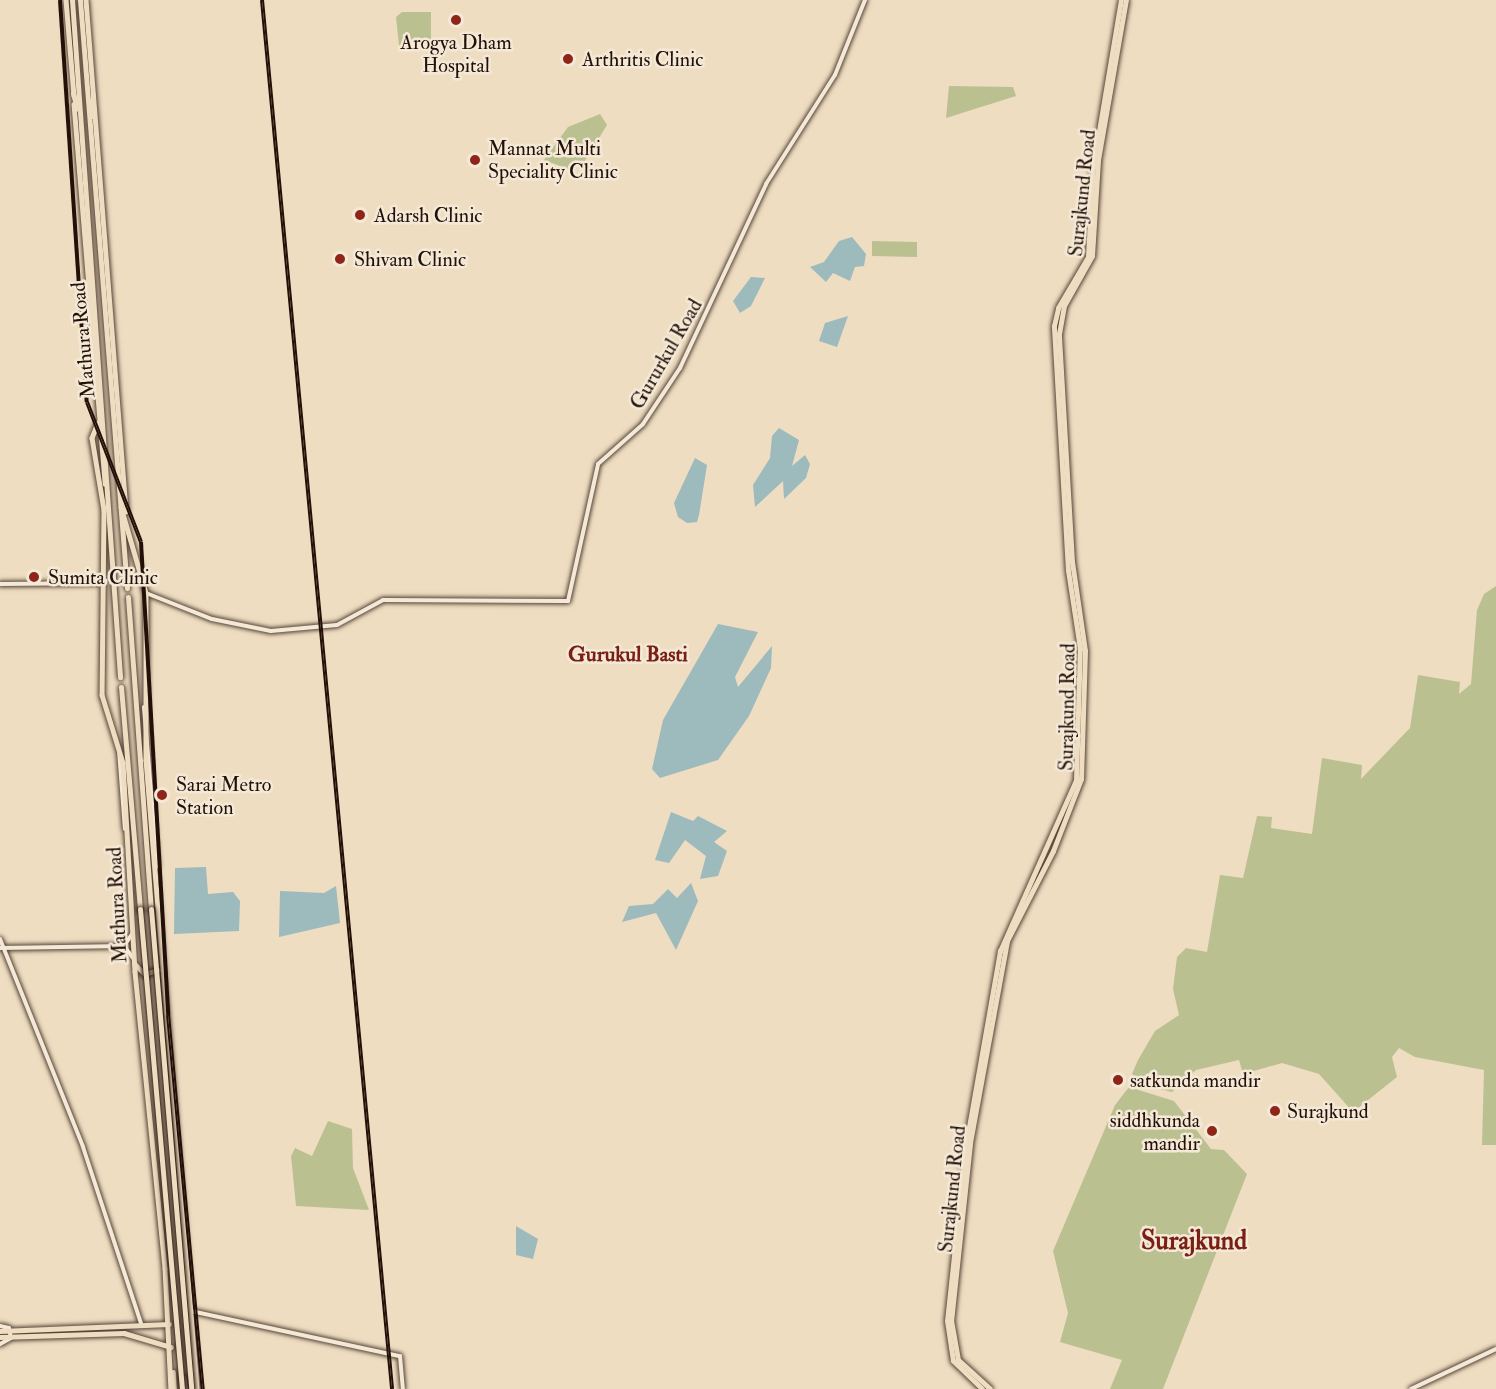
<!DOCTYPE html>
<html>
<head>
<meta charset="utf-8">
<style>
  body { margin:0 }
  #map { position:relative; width:1496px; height:1389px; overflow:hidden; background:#eeddc1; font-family:"IM FELL Double Pica",serif }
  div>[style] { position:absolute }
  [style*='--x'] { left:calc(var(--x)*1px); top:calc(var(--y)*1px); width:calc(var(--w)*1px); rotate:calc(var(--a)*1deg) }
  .green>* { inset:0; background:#bbc091 }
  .water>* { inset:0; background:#9dbabc }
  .roads { filter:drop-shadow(0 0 2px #564437) drop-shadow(0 0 2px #564437) }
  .minor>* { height:4px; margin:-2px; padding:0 2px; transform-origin:2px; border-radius:2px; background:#f4e9d7 }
  .major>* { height:4.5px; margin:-2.25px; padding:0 2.25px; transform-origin:2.25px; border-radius:2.25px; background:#eeddc1 }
  .highway>* { height:5px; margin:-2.5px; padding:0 2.5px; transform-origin:2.5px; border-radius:2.5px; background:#eeddc1 }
  .rail>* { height:4px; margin-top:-2px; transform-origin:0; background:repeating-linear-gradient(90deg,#f4e9d7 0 4.5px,#231109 0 9px); box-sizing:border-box; border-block:2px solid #231109 }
  .bridges { filter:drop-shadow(0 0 2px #231109) drop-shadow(0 0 2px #231109) }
  .highway-bridge>* { height:5px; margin:-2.5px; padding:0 2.5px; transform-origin:2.5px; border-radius:2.5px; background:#eeddc1 }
  .dots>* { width:16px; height:16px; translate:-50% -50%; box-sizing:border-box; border:3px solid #f4e9d7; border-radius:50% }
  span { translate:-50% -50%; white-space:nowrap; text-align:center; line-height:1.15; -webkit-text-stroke:5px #f4e9d7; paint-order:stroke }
  .poi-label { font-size:20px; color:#231109 }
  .left { translate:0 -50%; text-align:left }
  .right { translate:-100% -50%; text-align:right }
  .street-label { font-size:20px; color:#231109 }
  .neighbourhood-label { font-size:21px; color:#7a1f14; font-weight:700 }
  .district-label { font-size:26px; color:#7a1f14; font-weight:700 }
</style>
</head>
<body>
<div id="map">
  <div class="green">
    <i style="clip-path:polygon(402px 12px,431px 12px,431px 41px,399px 45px,396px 17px)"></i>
    <i style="clip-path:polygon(949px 86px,1013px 87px,1016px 96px,946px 118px)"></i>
    <i style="clip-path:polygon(600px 114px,607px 125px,584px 162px,568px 169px,544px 160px,568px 127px)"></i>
    <i style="clip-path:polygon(872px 241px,917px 242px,917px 257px,872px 256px)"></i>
    <i style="clip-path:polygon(1496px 586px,1496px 1145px,1482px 1145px,1484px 1070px,1415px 1057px,1399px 1048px,1392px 1057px,1397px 1077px,1353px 1112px,1319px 1074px,1282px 1063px,1243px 1074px,1239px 1060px,1196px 1070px,1172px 1092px,1144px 1085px,1132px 1074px,1138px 1060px,1155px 1031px,1179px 1015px,1173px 989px,1177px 957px,1186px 948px,1207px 952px,1220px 875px,1243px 878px,1257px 816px,1272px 817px,1271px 828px,1312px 834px,1322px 758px,1362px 765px,1361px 779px,1410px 728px,1418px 675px,1460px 682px,1459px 694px,1471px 684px,1477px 610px,1484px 594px)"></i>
    <i style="clip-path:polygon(1129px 1087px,1174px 1101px,1211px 1149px,1224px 1150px,1247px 1174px,1163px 1389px,1110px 1389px,1122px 1360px,1060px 1342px,1068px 1313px,1053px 1251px,1115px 1105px)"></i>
    <i style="clip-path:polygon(328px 1121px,352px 1129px,353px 1168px,369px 1210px,296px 1206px,291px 1156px,295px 1148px,312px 1156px)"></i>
  </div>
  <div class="water">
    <i style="clip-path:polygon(852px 237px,866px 254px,864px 266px,855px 267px,850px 281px,833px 273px,826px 282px,810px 267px,824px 262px,839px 241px)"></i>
    <i style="clip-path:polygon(751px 277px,765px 278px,751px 306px,740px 313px,733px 301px)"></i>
    <i style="clip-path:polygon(848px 316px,837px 347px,819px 341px,825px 323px)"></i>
    <i style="clip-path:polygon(779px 428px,799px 440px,792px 466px,805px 455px,810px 464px,806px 478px,784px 499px,783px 481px,755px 507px,753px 485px,770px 458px,772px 436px)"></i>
    <i style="clip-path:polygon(695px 458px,707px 465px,699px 515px,697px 522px,687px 523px,678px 517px,674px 503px)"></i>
    <i style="clip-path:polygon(718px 624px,758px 632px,735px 677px,738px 687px,772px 646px,771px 668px,749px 716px,718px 760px,660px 778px,652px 769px,663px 720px)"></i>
    <i style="clip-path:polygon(671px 812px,693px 821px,698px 816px,727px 831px,714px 842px,727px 851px,718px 876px,700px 879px,706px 856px,685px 840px,669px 863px,655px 860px)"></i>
    <i style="clip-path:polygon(206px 867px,208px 894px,233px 892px,240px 901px,239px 931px,174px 934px,175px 868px)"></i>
    <i style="clip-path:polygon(691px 883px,698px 901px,676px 950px,656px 913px,622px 922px,629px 906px,653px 904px,668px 889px,677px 898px)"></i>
    <i style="clip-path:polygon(336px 886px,340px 923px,279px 937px,280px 891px,324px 893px)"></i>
    <i style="clip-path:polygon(516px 1226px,538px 1239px,533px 1259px,516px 1255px)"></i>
  </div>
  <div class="roads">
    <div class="minor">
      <i style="--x:0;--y:584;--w:104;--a:-0.6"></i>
      <i style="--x:146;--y:593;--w:71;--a:21.5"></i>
      <i style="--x:212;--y:619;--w:60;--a:11.5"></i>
      <i style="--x:271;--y:631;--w:66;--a:-5.2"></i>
      <i style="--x:337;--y:625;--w:52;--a:-28.5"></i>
      <i style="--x:383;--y:600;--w:185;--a:0.3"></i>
      <i style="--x:568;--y:601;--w:140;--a:-77.6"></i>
      <i style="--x:598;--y:464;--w:60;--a:-41.6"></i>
      <i style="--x:643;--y:424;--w:67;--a:-56.5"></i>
      <i style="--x:680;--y:368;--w:203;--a:-64.9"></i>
      <i style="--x:766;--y:184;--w:129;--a:-57.7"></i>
      <i style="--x:835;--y:75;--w:81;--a:-68.2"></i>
      <i style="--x:144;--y:707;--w:160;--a:85.3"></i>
      <i style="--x:119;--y:750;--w:79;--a:85.7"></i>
      <i style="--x:0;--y:939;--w:224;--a:68.2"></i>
      <i style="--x:83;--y:1147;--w:188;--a:71.8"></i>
      <i style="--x:124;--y:946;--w:14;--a:-56"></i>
      <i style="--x:0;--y:948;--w:124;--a:-0.9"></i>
      <i style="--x:124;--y:946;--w:15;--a:53"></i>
      <i style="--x:191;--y:1311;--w:214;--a:12.2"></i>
      <i style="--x:400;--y:1356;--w:33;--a:85"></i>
      <i style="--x:0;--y:1326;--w:9;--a:13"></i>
      <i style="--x:9;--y:1328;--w:10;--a:79"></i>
      <i style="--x:11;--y:1338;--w:13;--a:151"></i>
      <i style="--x:1411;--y:1389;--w:94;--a:-25.2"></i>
    </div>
    <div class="major">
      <i style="--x:66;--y:0;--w:96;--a:85.2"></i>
      <i style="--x:86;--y:0;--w:513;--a:85.52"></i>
      <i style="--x:74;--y:104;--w:381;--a:85.3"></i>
      <i style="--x:98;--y:423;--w:16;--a:112"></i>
      <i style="--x:92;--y:438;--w:73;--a:80.5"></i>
      <i style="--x:104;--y:510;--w:185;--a:90.6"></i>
      <i style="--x:102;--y:695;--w:71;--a:72.8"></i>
      <i style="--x:123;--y:763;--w:209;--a:86.7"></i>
      <i style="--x:135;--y:972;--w:298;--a:84.2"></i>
      <i style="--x:165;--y:1268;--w:121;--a:87.2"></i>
      <i style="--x:121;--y:507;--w:90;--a:73.8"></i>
      <i style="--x:146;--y:593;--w:167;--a:90"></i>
      <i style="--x:146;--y:760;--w:631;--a:85.36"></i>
      <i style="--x:135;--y:964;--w:14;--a:45"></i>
      <i style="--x:145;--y:974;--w:13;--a:-18"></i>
      <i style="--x:0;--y:1331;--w:169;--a:-2.4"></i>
      <i style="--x:0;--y:1337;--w:124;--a:-1.8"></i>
      <i style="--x:124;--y:1333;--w:49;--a:16.6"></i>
      <i style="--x:184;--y:1378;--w:11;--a:80"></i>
      <i style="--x:982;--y:1389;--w:40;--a:-136"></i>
      <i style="--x:953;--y:1361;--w:40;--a:-98.5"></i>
      <i style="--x:947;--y:1321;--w:178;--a:-83.9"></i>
      <i style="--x:966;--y:1144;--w:196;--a:-80"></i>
      <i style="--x:1000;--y:951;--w:187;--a:-66"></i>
      <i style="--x:1076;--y:780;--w:131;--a:-88.3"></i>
      <i style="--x:1080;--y:649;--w:79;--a:-98.7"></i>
      <i style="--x:1068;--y:571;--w:245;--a:-93.3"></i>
      <i style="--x:1054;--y:326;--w:18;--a:-77"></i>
      <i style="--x:1058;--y:308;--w:59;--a:-59.5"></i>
      <i style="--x:1088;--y:257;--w:90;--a:-86.8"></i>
      <i style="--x:1093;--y:167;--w:169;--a:-80.5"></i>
      <i style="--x:990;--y:1389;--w:43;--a:-137.8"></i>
      <i style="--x:958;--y:1360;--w:39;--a:-100"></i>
      <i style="--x:951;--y:1322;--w:180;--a:-83.9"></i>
      <i style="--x:970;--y:1143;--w:205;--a:-79.6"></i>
      <i style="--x:1007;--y:941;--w:101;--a:-62.9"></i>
      <i style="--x:1053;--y:851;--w:77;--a:-68.7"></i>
      <i style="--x:1081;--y:779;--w:128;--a:-88.2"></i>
      <i style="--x:1085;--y:651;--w:90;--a:-98.3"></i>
      <i style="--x:1072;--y:562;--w:228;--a:-93.3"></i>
      <i style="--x:1059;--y:334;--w:28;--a:-80"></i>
      <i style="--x:1064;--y:306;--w:57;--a:-60.8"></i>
      <i style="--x:1092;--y:256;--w:96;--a:-86.4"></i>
      <i style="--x:1098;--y:160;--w:162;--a:-80.1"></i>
    </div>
    <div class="highway">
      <i style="--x:72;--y:0;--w:679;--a:85.94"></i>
      <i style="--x:80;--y:0;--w:590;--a:85.43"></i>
      <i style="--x:73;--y:93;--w:16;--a:76"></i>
      <i style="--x:92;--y:116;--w:20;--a:-87"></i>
      <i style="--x:95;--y:376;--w:16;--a:-83"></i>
      <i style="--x:128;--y:597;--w:313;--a:85.8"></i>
      <i style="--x:121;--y:687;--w:223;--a:85.1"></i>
      <i style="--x:173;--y:1372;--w:17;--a:87"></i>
    </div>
  </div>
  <div class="rail">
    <i style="--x:60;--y:0;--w:403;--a:86.2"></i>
    <i style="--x:87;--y:402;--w:150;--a:68.9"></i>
    <i style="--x:141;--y:542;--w:474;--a:86.7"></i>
    <i style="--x:168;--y:1015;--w:376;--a:84.7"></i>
    <i style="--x:262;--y:0;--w:1395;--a:84.65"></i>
  </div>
  <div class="bridges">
    <div class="highway-bridge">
      <i style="--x:140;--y:909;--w:482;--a:85"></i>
      <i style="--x:151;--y:909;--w:482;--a:85.2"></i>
    </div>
  </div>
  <div class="dots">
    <i style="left:456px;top:20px;background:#8f2418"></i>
    <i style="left:568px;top:59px;background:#8f2418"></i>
    <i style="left:475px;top:160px;background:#8f2418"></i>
    <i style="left:360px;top:215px;background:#8f2418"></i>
    <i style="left:340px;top:259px;background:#8f2418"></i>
    <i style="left:34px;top:577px;background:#8f2418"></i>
    <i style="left:162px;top:795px;background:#8f2418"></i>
    <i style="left:1118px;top:1080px;background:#8f2418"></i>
    <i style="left:1275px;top:1111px;background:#8f2418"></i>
    <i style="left:1212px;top:1131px;background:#8f2418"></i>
  </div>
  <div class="poi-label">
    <span style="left:456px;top:54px">Arogya Dham<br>Hospital</span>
    <span class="left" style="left:582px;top:59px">Arthritis Clinic</span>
    <span class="left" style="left:488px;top:160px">Mannat Multi<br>Speciality Clinic</span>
    <span class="left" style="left:374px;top:215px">Adarsh Clinic</span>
    <span class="left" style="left:354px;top:259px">Shivam Clinic</span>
    <span class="left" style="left:48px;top:577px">Sumita Clinic</span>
    <span class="left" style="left:176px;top:796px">Sarai Metro<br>Station</span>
    <span class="left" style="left:1130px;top:1080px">satkunda mandir</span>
    <span class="left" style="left:1287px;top:1111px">Surajkund</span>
    <span class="right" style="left:1200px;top:1132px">siddhkunda<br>mandir</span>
  </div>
  <div class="street-label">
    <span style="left:1082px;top:193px;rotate:-84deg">Surajkund Road</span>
    <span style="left:83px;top:340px;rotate:-95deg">Mathura Road</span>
    <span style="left:666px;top:354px;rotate:-60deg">Gururkul Road</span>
    <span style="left:1067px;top:707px;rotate:-89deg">Surajkund Road</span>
    <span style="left:117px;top:905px;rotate:-93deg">Mathura Road</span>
    <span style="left:952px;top:1189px;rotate:-84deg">Surajkund Road</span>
  </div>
  <div class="neighbourhood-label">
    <span style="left:628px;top:655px">Gurukul Basti</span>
  </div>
  <div class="district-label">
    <span style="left:1194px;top:1242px">Surajkund</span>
  </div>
</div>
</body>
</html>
